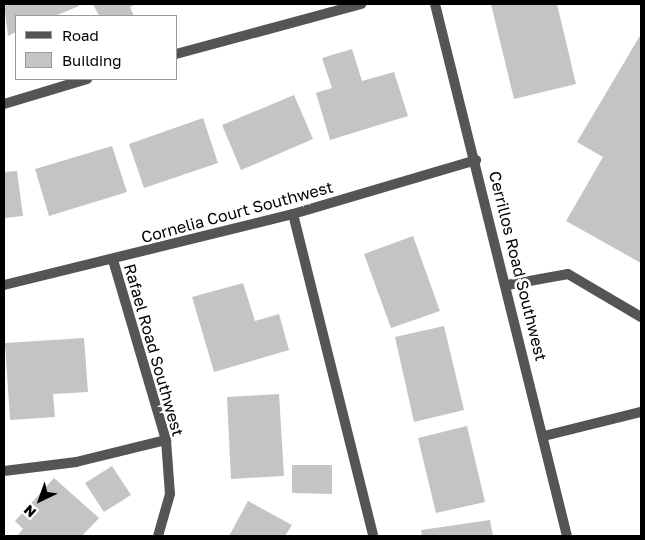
<!DOCTYPE html>
<html>
<head>
<meta charset="utf-8">
<style>
  body { margin:0 }
  #map { position:relative; width:645px; height:540px; overflow:hidden; background:#fff; font-family:"Golos Text",sans-serif }
  div>[style] { position:absolute }
  [style*='--x'] { left:calc(var(--x)*1px); top:calc(var(--y)*1px); width:calc(var(--w)*1px); rotate:calc(var(--a)*1deg) }
  .building>* { inset:0; background:#c4c4c4 }
  .service>* { height:10px; margin:-5px; padding:0 5px; transform-origin:5px; border-radius:5px; background:#555 }
  .minor>* { height:10px; margin:-5px; padding:0 5px; transform-origin:5px; border-radius:5px; background:#555 }
  .tertiary>* { height:10px; margin:-5px; padding:0 5px; transform-origin:5px; border-radius:5px; background:#555 }
  span { translate:-50% -50%; white-space:nowrap; text-align:center; line-height:1.15; -webkit-text-stroke:5px #fff; paint-order:stroke }
  .street-label { font-size:16px; color:#000 }
  .frame { position:absolute; inset:0; border:5px solid #000; pointer-events:none }
  .legend { position:absolute; left:15px; top:15px; width:162px; height:65px; box-sizing:border-box; background:#fff; border:1px solid #999; margin:0; padding:6px 9px; list-style:none; font-size:15px; color:#000 }
  .legend li { display:flex; align-items:center; gap:10px; height:25px }
  .legend b { width:25px; border:1px solid #999 }
  .north { position:absolute; left:15px; top:475px; width:50px; height:50px; -webkit-text-stroke:4px #fff; paint-order:stroke; rotate:222deg; font-size:14px; font-weight:700; line-height:20px; text-align:center; color:#000 }
  .north::after { content:''; display:block; margin:auto; width:18px; height:22px; background:#000; clip-path:polygon(50% 0,100% 100%,50% 72%,0 100%) }
</style>
</head>
<body>
<div id="map">
  <div class="building">
    <i style="clip-path:polygon(4px 4px,79px 4px,79px 6px,55px 16px,16px 16px,16px 32px,8px 36px)"></i>
    <i style="clip-path:polygon(93px 4px,137px 4px,130px 7px,134px 16px,99px 16px)"></i>
    <i style="clip-path:polygon(491px 4px,557px 4px,576px 84px,514px 99px)"></i>
    <i style="clip-path:polygon(641px 34px,641px 263px,566px 221px,603px 157px,577px 142px)"></i>
    <i style="clip-path:polygon(352px 49px,362px 81px,394px 72px,408px 116px,330px 140px,316px 93px,332px 88px,322px 58px)"></i>
    <i style="clip-path:polygon(294px 95px,313px 139px,241px 170px,222px 125px)"></i>
    <i style="clip-path:polygon(203px 118px,218px 163px,144px 188px,129px 144px)"></i>
    <i style="clip-path:polygon(112px 146px,127px 192px,49px 216px,35px 169px)"></i>
    <i style="clip-path:polygon(17px 171px,23px 216px,4px 218px,4px 172px)"></i>
    <i style="clip-path:polygon(413px 236px,440px 311px,391px 328px,364px 254px)"></i>
    <i style="clip-path:polygon(243px 283px,255px 321px,279px 314px,289px 350px,214px 372px,192px 297px)"></i>
    <i style="clip-path:polygon(444px 326px,464px 410px,414px 422px,395px 337px)"></i>
    <i style="clip-path:polygon(84px 338px,88px 392px,53px 394px,55px 417px,10px 420px,5px 343px)"></i>
    <i style="clip-path:polygon(279px 394px,284px 476px,231px 479px,227px 397px)"></i>
    <i style="clip-path:polygon(467px 426px,485px 502px,436px 513px,418px 438px)"></i>
    <i style="clip-path:polygon(292px 465px,332px 465px,332px 494px,292px 493px)"></i>
    <i style="clip-path:polygon(112px 466px,131px 495px,104px 512px,85px 483px)"></i>
    <i style="clip-path:polygon(54px 478px,99px 518px,82px 536px,17px 536px,23px 529px,15px 521px)"></i>
    <i style="clip-path:polygon(248px 501px,292px 525px,285px 536px,229px 536px)"></i>
    <i style="clip-path:polygon(490px 520px,493px 536px,422px 536px,421px 530px)"></i>
  </div>
  <div class="service">
    <i style="--x:176;--y:54;--w:192;--a:-15.1"></i>
    <i style="--x:4;--y:104;--w:87;--a:-16.8"></i>
    <i style="--x:293;--y:214;--w:332;--a:76"></i>
    <i style="--x:507;--y:285;--w:62;--a:-10.2"></i>
    <i style="--x:568;--y:274;--w:85;--a:30.5"></i>
    <i style="--x:4;--y:471;--w:73;--a:-7.1"></i>
    <i style="--x:76;--y:462;--w:93;--a:-13.7"></i>
  </div>
  <div class="minor">
    <i style="--x:113;--y:260;--w:188;--a:73.6"></i>
    <i style="--x:166;--y:440;--w:54;--a:85.8"></i>
    <i style="--x:170;--y:494;--w:44;--a:105.9"></i>
    <i style="--x:4;--y:285;--w:298;--a:-13.8"></i>
    <i style="--x:293;--y:214;--w:191;--a:-16.4"></i>
  </div>
  <div class="tertiary">
    <i style="--x:435;--y:4;--w:548;--a:76.07"></i>
    <i style="--x:544;--y:436;--w:100;--a:-13.9"></i>
  </div>
  <div class="street-label">
    <span style="left:237px;top:212px;rotate:-15deg">Cornelia Court Southwest</span>
    <span style="left:518px;top:266px;rotate:76deg">Cerrillos Road Southwest</span>
    <span style="left:154px;top:350px;rotate:74deg">Rafael Road Southwest</span>
  </div>
  <div class="frame"></div>
  <ul class="legend">
  <li><b style="height:6px;background:#555"></b>Road</li>
  <li><b style="height:14px;background:#c4c4c4"></b>Building</li>
  </ul>
  <div class="north">N</div>
</div>
</body>
</html>
